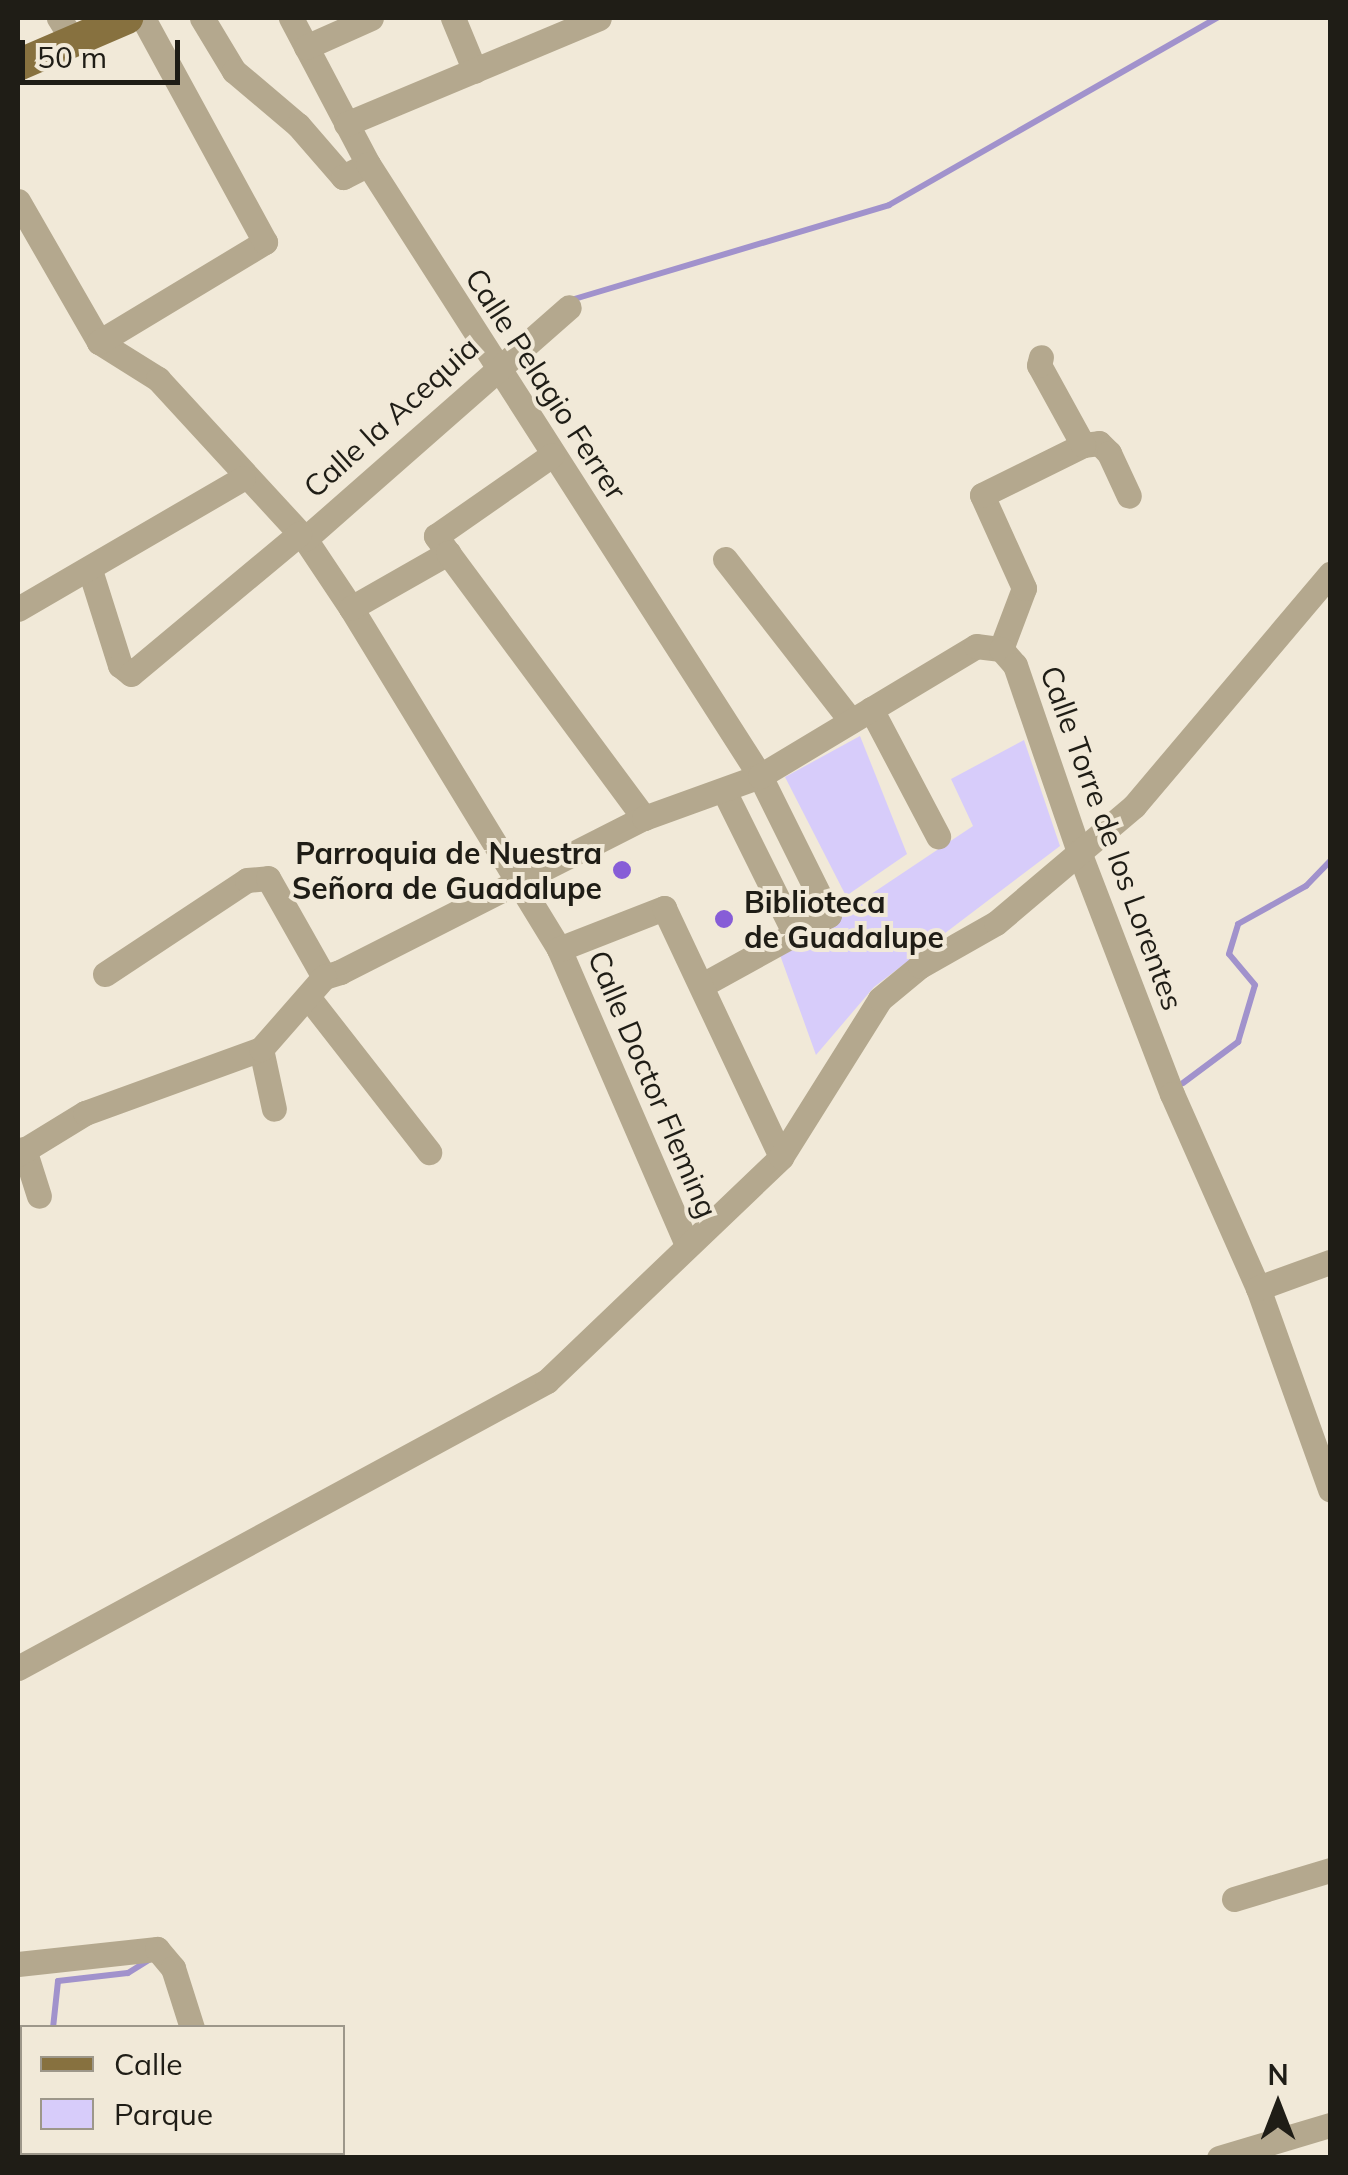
<!DOCTYPE html>
<html>
<head>
<meta charset="utf-8">
<style>
  body { margin:0 }
  #map { position:relative; width:1348px; height:2175px; overflow:hidden; background:#f1e9d8; font-family:Mulish,sans-serif }
  div>[style] { position:absolute }
  [style*='--x'] { left:calc(var(--x)*1px); top:calc(var(--y)*1px); width:calc(var(--w)*1px); rotate:calc(var(--a)*1deg) }
  .green>* { inset:0; background:#d7ccfa }
  .stream>* { height:6px; margin:-3px; padding:0 3px; transform-origin:3px; border-radius:3px; background:#a192cc }
  .minor>* { height:25px; margin:-12.5px; padding:0 12.5px; transform-origin:12.5px; border-radius:12.5px; background:#b4a88e }
  .major>* { height:32px; margin:-16px; padding:0 16px; transform-origin:16px; border-radius:16px; background:#87713f }
  .dots>* { width:28px; height:28px; translate:-50% -50%; box-sizing:border-box; border:5px solid #f1e9d8; border-radius:50% }
  span { translate:-50% -50%; white-space:nowrap; text-align:center; line-height:1.15; -webkit-text-stroke:8px #f1e9d8; paint-order:stroke }
  .street-label { font-size:30px; color:#1f1d16 }
  .poi-label { font-size:30px; color:#1f1d16; font-weight:700 }
  .right { translate:-100% -50%; text-align:right }
  .left { translate:0 -50%; text-align:left }
  .frame { position:absolute; inset:0; border:20px solid #1f1d16; pointer-events:none }
  .legend { position:absolute; left:20px; top:2025px; width:325px; height:130px; box-sizing:border-box; background:#f1e9d8; border:2px solid #9d978a; margin:0; padding:12px 18px; list-style:none; font-size:30px; color:#1f1d16 }
  .legend li { display:flex; align-items:center; gap:20px; height:50px }
  .legend b { width:50px; border:2px solid #9d978a }
  .north { position:absolute; left:1228px; top:2055px; width:100px; height:100px; -webkit-text-stroke:8px #f1e9d8; paint-order:stroke; rotate:0deg; font-size:28px; font-weight:700; line-height:40px; text-align:center; color:#1f1d16 }
  .north::after { content:''; display:block; margin:auto; width:35px; height:45px; background:#1f1d16; clip-path:polygon(50% 0,100% 100%,50% 72%,0 100%) }
  .scale { position:absolute; left:20px; top:40px; width:160px; height:45px; box-sizing:border-box; border:5px solid #1f1d16; border-top:0; padding-left:12px; font-size:30px; line-height:35px; white-space:nowrap; color:#1f1d16; -webkit-text-stroke:8px #f1e9d8; paint-order:stroke }
</style>
</head>
<body>
<div id="map">
  <div class="green">
    <i style="clip-path:polygon(860px 736px,907px 854px,846px 896px,785px 777px)"></i>
    <i style="clip-path:polygon(1024px 740px,1060px 846px,874px 987px,816px 1055px,780px 955px,973px 826px,951px 779px)"></i>
  </div>
  <div class="stream">
    <i style="--x:571;--y:300;--w:332;--a:-16.6"></i>
    <i style="--x:889;--y:205;--w:378;--a:-29.7"></i>
    <i style="--x:1183;--y:1083;--w:69;--a:-36.7"></i>
    <i style="--x:1238;--y:1042;--w:59;--a:-73.4"></i>
    <i style="--x:1255;--y:985;--w:40;--a:-130"></i>
    <i style="--x:1229;--y:954;--w:31;--a:-73"></i>
    <i style="--x:1238;--y:924;--w:78;--a:-29.2"></i>
    <i style="--x:1306;--y:886;--w:35;--a:-46"></i>
    <i style="--x:53;--y:2028;--w:47;--a:-83.9"></i>
    <i style="--x:58;--y:1981;--w:70;--a:-6.5"></i>
    <i style="--x:128;--y:1973;--w:26;--a:-32"></i>
    <i style="--x:18;--y:2108;--w:9;--a:-63"></i>
  </div>
  <div class="minor">
    <i style="--x:59;--y:18;--w:26;--a:58"></i>
    <i style="--x:202;--y:18;--w:62;--a:58.9"></i>
    <i style="--x:234;--y:71;--w:84;--a:40.2"></i>
    <i style="--x:298;--y:125;--w:69;--a:49.1"></i>
    <i style="--x:343;--y:177;--w:28;--a:-27"></i>
    <i style="--x:291;--y:18;--w:165;--a:62.2"></i>
    <i style="--x:368;--y:164;--w:727;--a:57.36"></i>
    <i style="--x:760;--y:776;--w:155;--a:63.6"></i>
    <i style="--x:829;--y:915;--w:145;--a:151.1"></i>
    <i style="--x:453;--y:18;--w:57;--a:67.5"></i>
    <i style="--x:306;--y:47;--w:71;--a:-24"></i>
    <i style="--x:346;--y:124;--w:274;--a:-22.7"></i>
    <i style="--x:18;--y:201;--w:163;--a:60.1"></i>
    <i style="--x:99;--y:342;--w:70;--a:32.1"></i>
    <i style="--x:158;--y:379;--w:217;--a:47.4"></i>
    <i style="--x:305;--y:539;--w:83;--a:56.3"></i>
    <i style="--x:351;--y:608;--w:399;--a:58.6"></i>
    <i style="--x:559;--y:949;--w:322;--a:66.6"></i>
    <i style="--x:99;--y:342;--w:194;--a:-31.1"></i>
    <i style="--x:265;--y:242;--w:255;--a:-118.6"></i>
    <i style="--x:1083;--y:445;--w:16;--a:-7"></i>
    <i style="--x:1099;--y:443;--w:14;--a:45"></i>
    <i style="--x:1109;--y:453;--w:47;--a:65.1"></i>
    <i style="--x:305;--y:539;--w:351;--a:-41.3"></i>
    <i style="--x:448;--y:553;--w:21;--a:-125"></i>
    <i style="--x:436;--y:536;--w:141;--a:-34.9"></i>
    <i style="--x:725;--y:559;--w:205;--a:52.1"></i>
    <i style="--x:90;--y:570;--w:100;--a:72.5"></i>
    <i style="--x:120;--y:665;--w:14;--a:39"></i>
    <i style="--x:131;--y:674;--w:219;--a:-39.8"></i>
    <i style="--x:351;--y:608;--w:112;--a:-29.6"></i>
    <i style="--x:448;--y:553;--w:330;--a:53.5"></i>
    <i style="--x:18;--y:609;--w:260;--a:-30.2"></i>
    <i style="--x:1001;--y:649;--w:65;--a:-69.3"></i>
    <i style="--x:1024;--y:588;--w:102;--a:-114.3"></i>
    <i style="--x:982;--y:495;--w:113;--a:-26.3"></i>
    <i style="--x:1083;--y:445;--w:91;--a:-118.8"></i>
    <i style="--x:1039;--y:365;--w:8;--a:-76"></i>
    <i style="--x:871;--y:709;--w:144;--a:62.2"></i>
    <i style="--x:725;--y:793;--w:157;--a:63.6"></i>
    <i style="--x:559;--y:949;--w:113;--a:-21.3"></i>
    <i style="--x:664;--y:908;--w:275;--a:64.8"></i>
    <i style="--x:105;--y:974;--w:170;--a:-33.5"></i>
    <i style="--x:247;--y:880;--w:21;--a:-5"></i>
    <i style="--x:268;--y:878;--w:114;--a:60.5"></i>
    <i style="--x:324;--y:977;--w:17;--a:-17"></i>
    <i style="--x:340;--y:972;--w:341;--a:-26.9"></i>
    <i style="--x:644;--y:818;--w:123;--a:-19.9"></i>
    <i style="--x:760;--y:776;--w:252;--a:-31"></i>
    <i style="--x:976;--y:646;--w:25;--a:7"></i>
    <i style="--x:1001;--y:649;--w:21;--a:49"></i>
    <i style="--x:1015;--y:665;--w:198;--a:71.1"></i>
    <i style="--x:1079;--y:852;--w:259;--a:69"></i>
    <i style="--x:1172;--y:1094;--w:212;--a:66.1"></i>
    <i style="--x:1258;--y:1288;--w:214;--a:70.3"></i>
    <i style="--x:308;--y:997;--w:197;--a:52"></i>
    <i style="--x:261;--y:1049;--w:61;--a:77.8"></i>
    <i style="--x:24;--y:1149;--w:49;--a:72.3"></i>
    <i style="--x:18;--y:1154;--w:79;--a:-31.5"></i>
    <i style="--x:85;--y:1113;--w:187;--a:-20"></i>
    <i style="--x:261;--y:1049;--w:96;--a:-48.8"></i>
    <i style="--x:1258;--y:1288;--w:77;--a:-19.9"></i>
    <i style="--x:18;--y:1668;--w:602;--a:-28.48"></i>
    <i style="--x:547;--y:1381;--w:324;--a:-43.7"></i>
    <i style="--x:781;--y:1157;--w:186;--a:-57.9"></i>
    <i style="--x:880;--y:999;--w:52;--a:-39.5"></i>
    <i style="--x:920;--y:966;--w:87;--a:-29.5"></i>
    <i style="--x:996;--y:923;--w:181;--a:-40.3"></i>
    <i style="--x:1134;--y:806;--w:304;--a:-49.8"></i>
    <i style="--x:1234;--y:1899;--w:100;--a:-16.8"></i>
    <i style="--x:18;--y:1964;--w:140;--a:-6.2"></i>
    <i style="--x:157;--y:1949;--w:25;--a:50"></i>
    <i style="--x:173;--y:1968;--w:63;--a:72.4"></i>
    <i style="--x:234;--y:2152;--w:6;--a:72"></i>
    <i style="--x:1219;--y:2158;--w:116;--a:-16.6"></i>
  </div>
  <div class="major">
    <i style="--x:18;--y:65;--w:119;--a:-23.3"></i>
  </div>
  <div class="dots">
    <i style="left:622px;top:870px;background:#875dd7"></i>
    <i style="left:724px;top:919px;background:#875dd7"></i>
  </div>
  <div class="street-label">
    <span style="left:546px;top:384px;rotate:57deg">Calle Pelagio Ferrer</span>
    <span style="left:391px;top:417px;rotate:-42deg">Calle la Acequia</span>
    <span style="left:1112px;top:838px;rotate:70deg">Calle Torre de los Lorentes</span>
    <span style="left:653px;top:1084px;rotate:67deg">Calle Doctor Fleming</span>
  </div>
  <div class="poi-label">
    <span class="right" style="left:602px;top:870px">Parroquia de Nuestra<br>Señora de Guadalupe</span>
    <span class="left" style="left:744px;top:919px">Biblioteca<br>de Guadalupe</span>
  </div>
  <div class="frame"></div>
  <ul class="legend">
  <li><b style="height:12px;background:#87713f"></b>Calle</li>
  <li><b style="height:28px;background:#d7ccfa"></b>Parque</li>
  </ul>
  <div class="north">N</div>
  <div class="scale">50 m</div>
</div>
</body>
</html>
